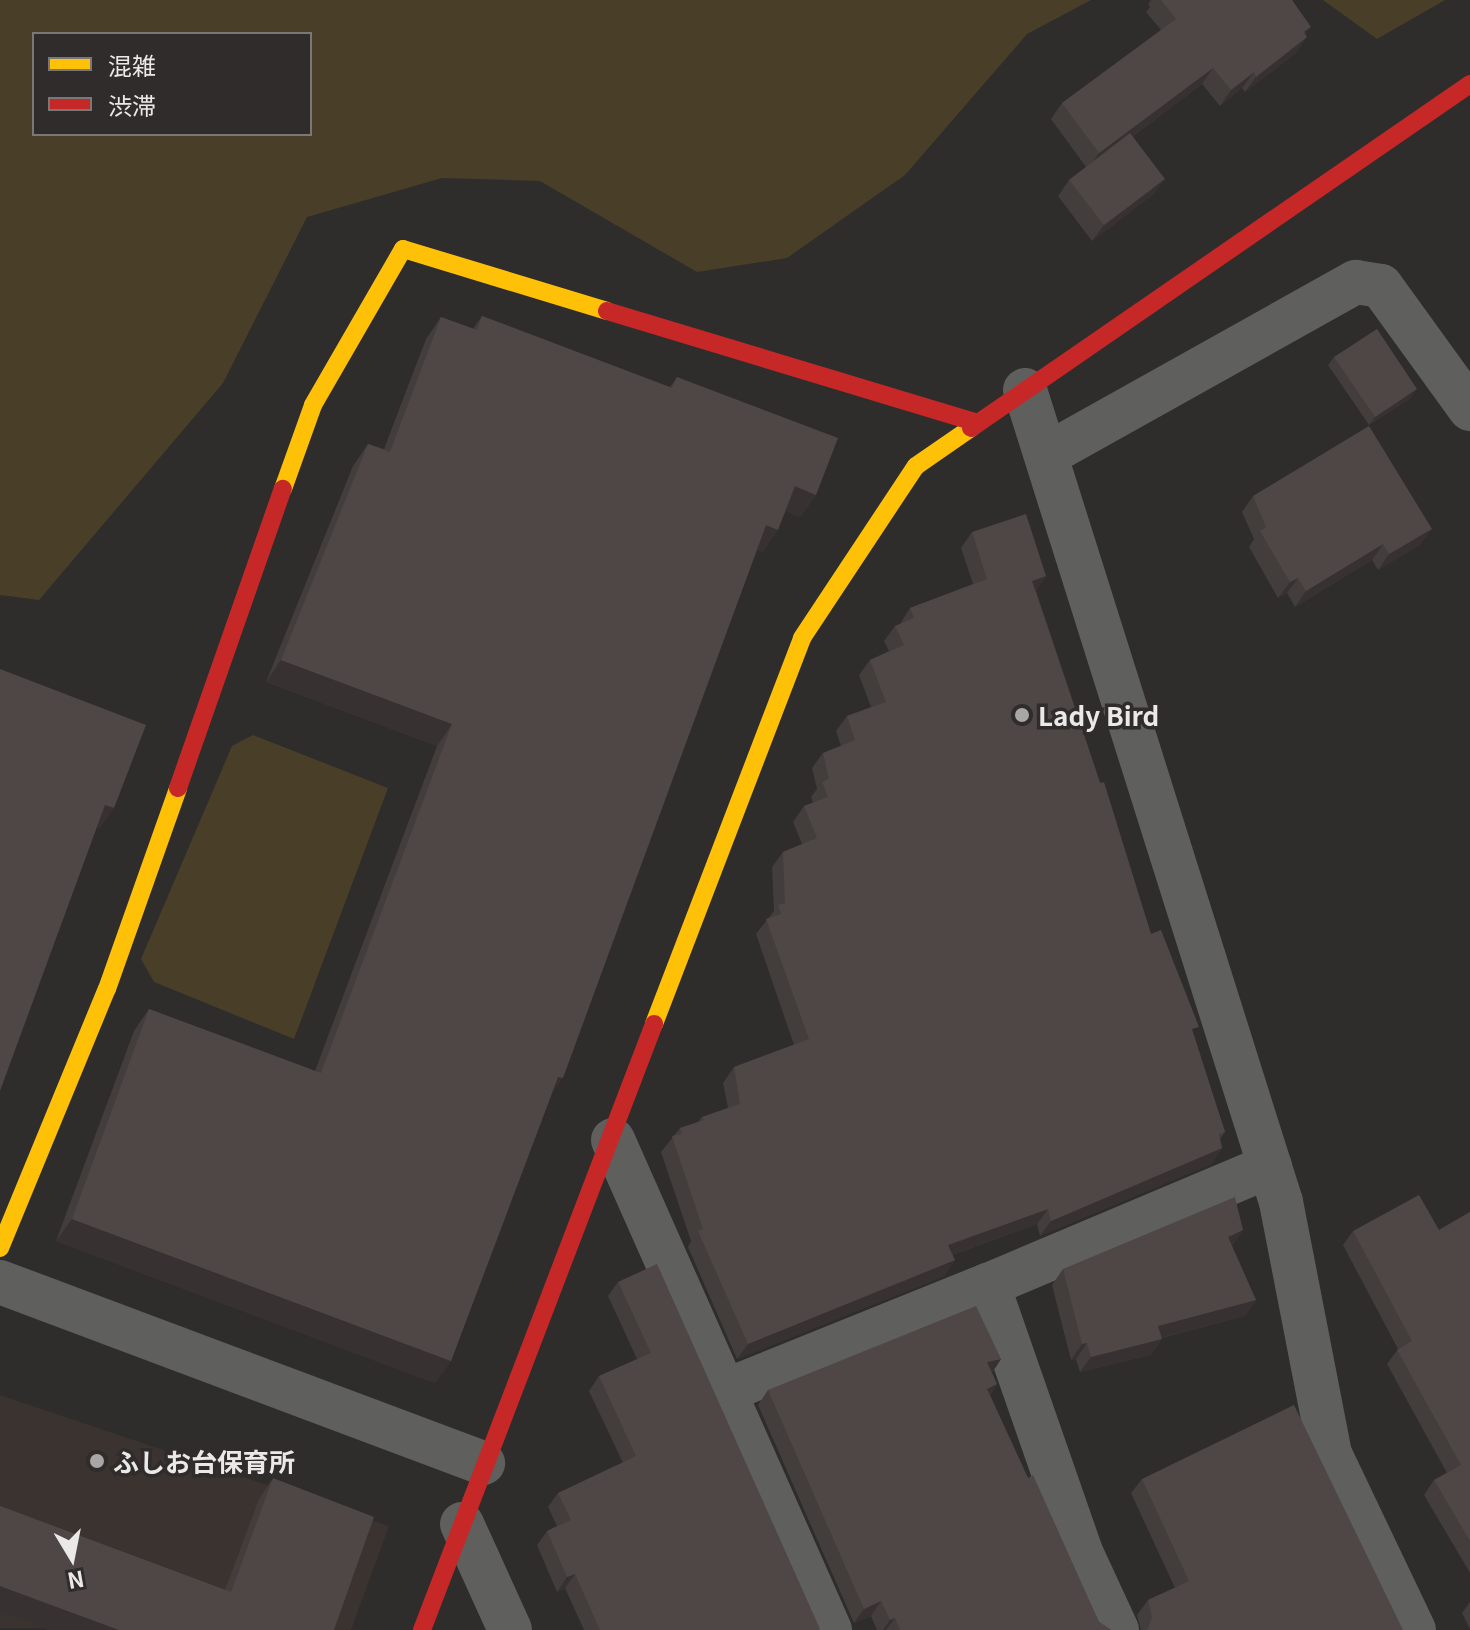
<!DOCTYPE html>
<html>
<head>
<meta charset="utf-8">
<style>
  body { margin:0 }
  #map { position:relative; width:1470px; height:1630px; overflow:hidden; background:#2e2d2c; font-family:Georgia,"Noto Sans JP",serif }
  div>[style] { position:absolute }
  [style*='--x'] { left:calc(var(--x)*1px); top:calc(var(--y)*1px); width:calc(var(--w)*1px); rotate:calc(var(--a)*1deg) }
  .built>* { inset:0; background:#3b332f }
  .green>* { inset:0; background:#493f28 }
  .street>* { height:44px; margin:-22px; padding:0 22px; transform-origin:22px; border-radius:22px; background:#5f5f5e }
  .slow>* { height:18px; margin:-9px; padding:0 9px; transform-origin:9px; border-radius:9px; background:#ffc107 }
  .jam>* { height:18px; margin:-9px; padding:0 9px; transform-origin:9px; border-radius:9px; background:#c62828 }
  .wall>* { inset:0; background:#433d3c }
  .shaded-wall>* { inset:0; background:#373231 }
  .building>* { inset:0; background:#4e4746 }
  .dots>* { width:22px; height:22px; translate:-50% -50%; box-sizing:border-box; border:4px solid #2f2c2b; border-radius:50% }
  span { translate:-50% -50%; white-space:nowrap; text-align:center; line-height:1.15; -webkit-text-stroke:7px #2f2c2b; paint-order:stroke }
  .poi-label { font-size:26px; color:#ebe9e8; font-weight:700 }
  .left { translate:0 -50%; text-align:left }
  .legend { position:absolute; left:32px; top:32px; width:280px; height:104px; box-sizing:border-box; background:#2f2c2b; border:2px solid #7a7877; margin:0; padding:10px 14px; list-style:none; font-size:24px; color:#ebe9e8 }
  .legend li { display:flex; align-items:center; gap:16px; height:40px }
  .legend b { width:40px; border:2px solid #7a7877 }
  .north { position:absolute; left:32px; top:1518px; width:80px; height:80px; -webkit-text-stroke:6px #2f2c2b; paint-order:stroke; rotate:170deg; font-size:22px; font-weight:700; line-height:32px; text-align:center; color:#ebe9e8 }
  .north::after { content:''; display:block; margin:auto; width:28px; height:36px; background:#ebe9e8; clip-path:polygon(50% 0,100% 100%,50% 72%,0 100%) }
</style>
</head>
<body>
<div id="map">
  <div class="built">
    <i style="clip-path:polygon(0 1395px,389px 1526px,351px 1630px,0 1628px)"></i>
  </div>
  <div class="green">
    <i style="clip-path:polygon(evenodd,0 0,1091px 0,1027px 34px,905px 175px,787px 258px,697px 272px,540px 181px,442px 178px,307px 217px,223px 383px,39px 600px,0 595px,0 0,34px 34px,310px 34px,310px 134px,34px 134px,34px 34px)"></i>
    <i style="clip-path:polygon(1323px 0,1445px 0,1377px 39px)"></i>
    <i style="clip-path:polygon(253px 735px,388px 788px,294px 1039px,154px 982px,141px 959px,232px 746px)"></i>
  </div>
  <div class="street">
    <i style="--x:1025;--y:390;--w:851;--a:72.5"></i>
    <i style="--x:1281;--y:1202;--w:257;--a:79"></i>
    <i style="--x:1330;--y:1454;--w:195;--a:64.5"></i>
    <i style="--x:1046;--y:455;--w:355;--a:-29.2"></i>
    <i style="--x:1356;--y:282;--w:25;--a:9"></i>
    <i style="--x:1381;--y:286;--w:152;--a:54.1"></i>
    <i style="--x:613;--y:1140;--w:536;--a:66.11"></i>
    <i style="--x:0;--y:1282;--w:516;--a:20.54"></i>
    <i style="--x:725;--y:1391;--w:284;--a:-22"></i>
    <i style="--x:462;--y:1524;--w:116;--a:65.6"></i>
    <i style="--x:1117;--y:1630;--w:86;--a:-114.8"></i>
    <i style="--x:1081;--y:1552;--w:283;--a:-109.2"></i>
    <i style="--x:988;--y:1285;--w:306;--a:-22.9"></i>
  </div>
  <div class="slow">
    <i style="--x:283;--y:489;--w:89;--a:-70.3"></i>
    <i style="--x:313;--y:405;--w:180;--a:-60"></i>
    <i style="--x:403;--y:249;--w:213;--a:16.9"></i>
    <i style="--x:654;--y:1024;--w:413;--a:-69"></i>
    <i style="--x:802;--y:638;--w:206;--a:-56.5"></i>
    <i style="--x:916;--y:466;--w:67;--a:-34.6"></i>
    <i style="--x:0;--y:1248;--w:280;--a:-67.6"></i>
    <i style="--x:107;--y:989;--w:213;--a:-70.5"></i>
  </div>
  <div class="jam">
    <i style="--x:607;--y:311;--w:387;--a:16.8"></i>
    <i style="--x:971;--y:428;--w:606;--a:-34.58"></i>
    <i style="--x:178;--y:788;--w:317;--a:-70.7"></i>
    <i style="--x:422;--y:1630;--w:649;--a:-69.05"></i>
  </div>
  <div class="wall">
    <i style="clip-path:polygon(1151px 0,1292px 0,1306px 35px,1296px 53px,1245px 92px,1242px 88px,1220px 106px,1202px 84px,1133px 136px,1154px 194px,1092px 241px,1058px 196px,1069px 180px,1086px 167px,1051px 119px,1062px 103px,1161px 30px,1146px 12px,1150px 7px,1148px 4px)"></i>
    <i style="clip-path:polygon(482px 316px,670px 387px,677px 377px,816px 495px,800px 517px,786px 511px,763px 552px,757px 550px,451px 1361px,435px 1383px,56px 1241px,134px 1031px,149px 1009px,315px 1071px,437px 746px,266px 682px,353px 466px,368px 444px,384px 449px,426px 339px,441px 317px,473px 329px)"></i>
    <i style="clip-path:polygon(1334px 357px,1411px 398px,1369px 425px,1328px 365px)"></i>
    <i style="clip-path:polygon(1253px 496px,1421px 544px,1378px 570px,1372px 560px,1295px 607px,1287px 593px,1278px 598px,1249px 547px,1254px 539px,1242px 512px)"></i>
    <i style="clip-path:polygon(972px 532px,1046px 576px,1036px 591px,1151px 934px,1193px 1034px,1225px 1132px,1220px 1139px,1222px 1148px,1211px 1164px,1040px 1236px,1037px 1224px,952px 1255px,955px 1260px,944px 1276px,737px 1359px,688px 1247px,691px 1241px,661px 1152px,680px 1128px,698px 1122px,702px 1117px,728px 1108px,723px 1083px,734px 1067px,794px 1045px,756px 934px,774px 911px,772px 867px,783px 852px,802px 844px,793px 822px,804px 806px,813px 803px,811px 797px,817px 789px,812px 768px,823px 753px,841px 746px,836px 731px,847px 716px,871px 707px,859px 675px,870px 660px,889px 651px,884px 641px,895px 626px,900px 624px,910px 608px,973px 584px,961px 548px)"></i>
    <i style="clip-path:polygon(1470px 1212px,1470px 1573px,1424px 1495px,1434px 1480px,1447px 1473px,1387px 1364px,1398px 1349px,1343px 1245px,1353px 1231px,1439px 1230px)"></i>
    <i style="clip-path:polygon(1243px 1230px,1232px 1246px,1256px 1300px,1245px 1316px,1161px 1338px,1151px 1355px,1080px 1372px,1076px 1359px,1071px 1360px,1052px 1285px,1063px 1269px)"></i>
    <i style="clip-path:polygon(618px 1282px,819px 1630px,584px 1630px,565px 1588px,557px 1592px,537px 1545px,547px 1531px,557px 1526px,548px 1507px,558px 1493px,623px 1463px,589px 1391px,599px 1376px,637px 1359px,608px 1296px)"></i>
    <i style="clip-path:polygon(1001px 1359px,992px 1373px,997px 1384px,990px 1395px,1028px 1478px,1099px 1622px,1111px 1630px,877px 1630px,871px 1616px,854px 1623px,758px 1405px,768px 1390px)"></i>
    <i style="clip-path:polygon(273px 1478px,334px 1630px,49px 1630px,0 1612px,0 1506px,225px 1590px,259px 1499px)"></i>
    <i style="clip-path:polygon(1142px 1479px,1403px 1630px,1141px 1630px,1137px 1615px,1148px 1600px,1175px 1588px,1131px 1493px)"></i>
    <i style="clip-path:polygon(1470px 1602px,1470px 1629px,1462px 1613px)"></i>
  </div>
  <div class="shaded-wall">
    <i style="clip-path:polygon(1311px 27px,1301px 42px,1307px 37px,1296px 53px,1245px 92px,1256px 77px)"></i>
    <i style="clip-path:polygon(1213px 68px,1202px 84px,1088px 169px,1099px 153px)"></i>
    <i style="clip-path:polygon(1254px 72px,1242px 88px,1220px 106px,1231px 90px)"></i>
    <i style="clip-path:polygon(1165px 179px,1154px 194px,1092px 241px,1104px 225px)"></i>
    <i style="clip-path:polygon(1417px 389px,1411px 398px,1369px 425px,1375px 417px)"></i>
    <i style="clip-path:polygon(795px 486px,816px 495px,800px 517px,779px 508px)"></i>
    <i style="clip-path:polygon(766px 525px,778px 530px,763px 552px,751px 548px)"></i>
    <i style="clip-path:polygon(1432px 529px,1421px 544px,1378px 570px,1389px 554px)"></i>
    <i style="clip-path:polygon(1383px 544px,1372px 560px,1295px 607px,1306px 591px)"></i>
    <i style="clip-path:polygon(1046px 576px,1035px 592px,1032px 581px)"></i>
    <i style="clip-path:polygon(1298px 578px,1287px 593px,1278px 598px,1290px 582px)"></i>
    <i style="clip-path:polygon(281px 660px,452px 724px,437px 746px,266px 682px)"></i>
    <i style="clip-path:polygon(105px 805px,114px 808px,100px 828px,91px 825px)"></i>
    <i style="clip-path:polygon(558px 1077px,563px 1078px,547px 1100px)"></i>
    <i style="clip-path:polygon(1222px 1148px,1211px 1164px,1040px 1236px,1051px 1221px)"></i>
    <i style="clip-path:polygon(1048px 1209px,1037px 1224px,937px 1260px,948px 1245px)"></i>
    <i style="clip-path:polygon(72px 1219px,451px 1361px,435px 1383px,56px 1241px)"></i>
    <i style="clip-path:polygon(1243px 1230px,1232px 1246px,1228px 1237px)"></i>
    <i style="clip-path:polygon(955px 1260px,944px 1276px,737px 1359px,748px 1344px)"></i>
    <i style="clip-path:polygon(1256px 1300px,1245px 1316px,1147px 1341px,1158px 1326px)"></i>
    <i style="clip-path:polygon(1162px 1339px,1151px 1355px,1080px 1372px,1091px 1357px)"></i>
    <i style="clip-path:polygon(1087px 1343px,1076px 1359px,1071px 1360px,1082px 1344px)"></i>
    <i style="clip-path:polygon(1001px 1359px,991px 1374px,987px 1362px)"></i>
    <i style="clip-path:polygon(997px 1384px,986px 1399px,987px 1389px)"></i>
    <i style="clip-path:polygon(575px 1574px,565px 1588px,557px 1592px,567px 1577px)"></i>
    <i style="clip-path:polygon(0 1586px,119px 1630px,49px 1630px,0 1612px)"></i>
    <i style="clip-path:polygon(881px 1601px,871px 1616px,854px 1623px,864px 1609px)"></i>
    <i style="clip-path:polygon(895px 1618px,886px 1630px,883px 1630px,890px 1620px)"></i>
  </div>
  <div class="building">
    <i style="clip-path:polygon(1161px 0,1292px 0,1311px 27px,1304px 32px,1307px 37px,1256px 77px,1254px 72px,1231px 90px,1213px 68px,1099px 153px,1062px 103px,1176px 19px)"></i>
    <i style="clip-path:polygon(1130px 133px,1165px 179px,1104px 225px,1069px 180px)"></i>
    <i style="clip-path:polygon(482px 316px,672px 388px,677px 377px,838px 438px,816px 495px,795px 486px,778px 530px,766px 525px,563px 1078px,558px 1077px,451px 1361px,72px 1219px,149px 1009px,321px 1073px,452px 724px,281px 660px,368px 444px,390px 452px,441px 317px,477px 330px)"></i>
    <i style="clip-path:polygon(1377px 329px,1417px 389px,1375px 417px,1334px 357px)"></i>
    <i style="clip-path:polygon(1369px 426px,1432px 529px,1389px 554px,1383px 544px,1306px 591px,1298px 578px,1290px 582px,1260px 531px,1266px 527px,1253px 496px)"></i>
    <i style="clip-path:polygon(1026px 514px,1046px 576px,1032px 581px,1100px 783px,1104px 782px,1151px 934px,1161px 930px,1199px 1027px,1192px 1029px,1225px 1132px,1219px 1134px,1222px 1148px,1051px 1221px,1048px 1209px,948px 1245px,955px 1260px,748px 1344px,698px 1231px,703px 1229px,672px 1136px,682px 1134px,680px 1128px,704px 1120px,702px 1117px,740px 1104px,734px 1067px,809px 1039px,766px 919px,781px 914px,778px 905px,785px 903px,783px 852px,817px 838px,804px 806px,828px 797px,822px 782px,829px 779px,823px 753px,855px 740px,847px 716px,886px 702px,870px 660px,904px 645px,895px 626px,914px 618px,910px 608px,987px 579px,972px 532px)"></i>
    <i style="clip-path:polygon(0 669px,146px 725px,114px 808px,105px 805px,0 1091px)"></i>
    <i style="clip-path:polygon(1419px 1195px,1439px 1230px,1470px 1212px,1470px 1541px,1434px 1480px,1461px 1465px,1397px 1350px,1412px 1341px,1353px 1231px)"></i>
    <i style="clip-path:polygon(1235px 1197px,1243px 1230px,1228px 1237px,1256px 1300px,1158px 1326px,1162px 1339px,1091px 1357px,1087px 1343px,1082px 1344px,1063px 1269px)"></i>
    <i style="clip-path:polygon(657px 1264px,820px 1629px,818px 1630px,600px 1630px,575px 1574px,567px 1577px,547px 1531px,571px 1520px,558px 1493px,636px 1456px,599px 1376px,651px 1353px,618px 1282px)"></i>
    <i style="clip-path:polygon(976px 1306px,1001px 1359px,987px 1362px,997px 1384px,987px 1389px,1028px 1478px,1033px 1475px,1099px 1622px,1111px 1630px,900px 1630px,895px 1618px,890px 1620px,881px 1601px,864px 1609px,768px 1390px)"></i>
    <i style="clip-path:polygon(1294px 1405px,1403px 1630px,1146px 1630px,1148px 1629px,1152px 1617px,1148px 1600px,1189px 1581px,1142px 1479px)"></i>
    <i style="clip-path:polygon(273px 1478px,374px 1517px,334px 1630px,119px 1630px,0 1586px,0 1506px,231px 1592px)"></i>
  </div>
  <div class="dots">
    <i style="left:1022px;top:715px;background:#a9a7a6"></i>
    <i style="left:97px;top:1461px;background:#a9a7a6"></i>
  </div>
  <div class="poi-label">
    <span class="left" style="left:1038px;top:715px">Lady Bird</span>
    <span class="left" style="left:113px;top:1461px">ふしお台保育所</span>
  </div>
  <ul class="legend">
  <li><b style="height:10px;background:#ffc107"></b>混雑</li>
  <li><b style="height:10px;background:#c62828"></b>渋滞</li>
  </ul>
  <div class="north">N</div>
</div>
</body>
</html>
